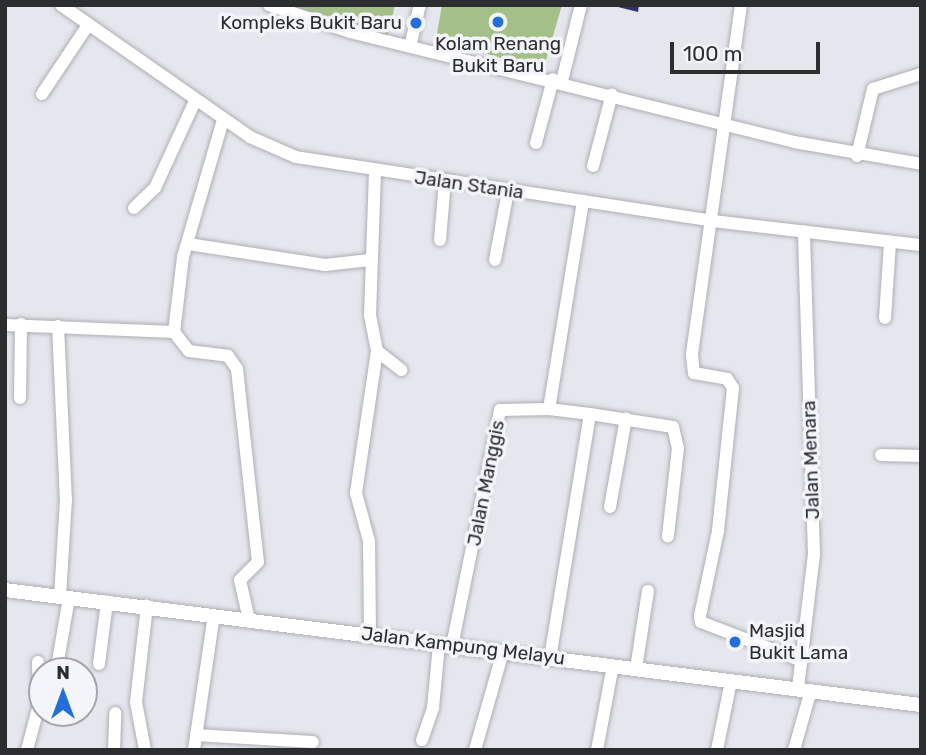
<!DOCTYPE html>
<html>
<head>
<meta charset="utf-8">
<style>
  body { margin:0 }
  #map { position:relative; width:926px; height:755px; overflow:hidden; background:#e6e7ee; font-family:Rubik,sans-serif }
  div>[style] { position:absolute }
  [style*='--x'] { left:calc(var(--x)*1px); top:calc(var(--y)*1px); width:calc(var(--w)*1px); rotate:calc(var(--a)*1deg) }
  .green>* { inset:0; background:#a4bf87 }
  .building>* { inset:0; background:#33316d }
  .roads { filter:drop-shadow(0 0 2px #aeafb5) drop-shadow(0 0 2px #aeafb5) }
  .minor>* { height:12px; margin:-6px; padding:0 6px; transform-origin:6px; border-radius:6px; background:#fff }
  .major>* { height:14px; margin:-7px; padding:0 7px; transform-origin:7px; border-radius:7px; background:#fff }
  .dots>* { width:19px; height:19px; translate:-50% -50%; box-sizing:border-box; border:4px solid #f4f4fb; border-radius:50% }
  span { translate:-50% -50%; white-space:nowrap; text-align:center; line-height:1.15; -webkit-text-stroke:7px #f4f4fb; paint-order:stroke }
  .poi-label { font-size:19px; color:#2c2d2f }
  .right { translate:-100% -50%; text-align:right }
  .left { translate:0 -50%; text-align:left }
  .street-label { font-size:19px; color:#2c2d2f }
  .frame { position:absolute; inset:0; border:7px solid #2c2d2f; pointer-events:none }
  .north { position:absolute; left:28px; top:657px; width:70px; height:70px; box-sizing:border-box; background:#f4f4fb; border:2px solid #a4a4a9; border-radius:50%; rotate:0deg; font-size:19px; font-weight:700; line-height:28px; text-align:center; color:#2c2d2f }
  .north::after { content:''; display:block; margin:auto; width:24px; height:32px; background:#226fdb; clip-path:polygon(50% 0,100% 100%,50% 72%,0 100%) }
  .scale { position:absolute; left:670px; top:42px; width:150px; height:32px; box-sizing:border-box; border:4px solid #2c2d2f; border-top:0; padding-left:9px; font-size:21px; line-height:24px; white-space:nowrap; color:#2c2d2f; -webkit-text-stroke:5px #f4f4fb; paint-order:stroke }
</style>
</head>
<body>
<div id="map">
  <div class="green">
    <i style="clip-path:polygon(269px 5px,395px 5px,386px 42px)"></i>
    <i style="clip-path:polygon(442px 5px,562px 5px,543px 70px,436px 39px)"></i>
  </div>
  <div class="building">
    <i style="clip-path:polygon(610px 5px,639px 5px,638px 12px)"></i>
  </div>
  <div class="roads">
    <div class="minor">
      <i style="--x:61;--y:5;--w:231;--a:34.9"></i>
      <i style="--x:250;--y:137;--w:50;--a:23.5"></i>
      <i style="--x:296;--y:157;--w:421;--a:8.7"></i>
      <i style="--x:712;--y:221;--w:210;--a:6.6"></i>
      <i style="--x:269;--y:5;--w:85;--a:18.4"></i>
      <i style="--x:350;--y:32;--w:457;--a:13.9"></i>
      <i style="--x:794;--y:142;--w:129;--a:9.8"></i>
      <i style="--x:741;--y:5;--w:353;--a:98"></i>
      <i style="--x:692;--y:355;--w:18;--a:84"></i>
      <i style="--x:694;--y:373;--w:34;--a:10"></i>
      <i style="--x:727;--y:379;--w:11;--a:56"></i>
      <i style="--x:733;--y:388;--w:144;--a:96"></i>
      <i style="--x:718;--y:531;--w:87;--a:102"></i>
      <i style="--x:700;--y:616;--w:6;--a:81"></i>
      <i style="--x:701;--y:622;--w:108;--a:21.1"></i>
      <i style="--x:411;--y:43;--w:39;--a:-77"></i>
      <i style="--x:562;--y:81;--w:78;--a:-76"></i>
      <i style="--x:42;--y:94;--w:79;--a:-56.3"></i>
      <i style="--x:223;--y:120;--w:143;--a:106.3"></i>
      <i style="--x:183;--y:257;--w:76;--a:96.8"></i>
      <i style="--x:174;--y:332;--w:24;--a:52"></i>
      <i style="--x:189;--y:351;--w:39;--a:7"></i>
      <i style="--x:228;--y:356;--w:16;--a:55"></i>
      <i style="--x:237;--y:369;--w:194;--a:83.8"></i>
      <i style="--x:258;--y:562;--w:25;--a:135"></i>
      <i style="--x:240;--y:580;--w:41;--a:77.3"></i>
      <i style="--x:536;--y:143;--w:66;--a:-75.1"></i>
      <i style="--x:857;--y:156;--w:69;--a:-76.6"></i>
      <i style="--x:873;--y:89;--w:50;--a:-17.4"></i>
      <i style="--x:593;--y:166;--w:74;--a:-75.2"></i>
      <i style="--x:375;--y:172;--w:143;--a:92"></i>
      <i style="--x:370;--y:315;--w:37;--a:79"></i>
      <i style="--x:377;--y:351;--w:31;--a:38"></i>
      <i style="--x:134;--y:208;--w:29;--a:-44"></i>
      <i style="--x:155;--y:188;--w:96;--a:-65.3"></i>
      <i style="--x:440;--y:240;--w:59;--a:-85.2"></i>
      <i style="--x:188;--y:244;--w:139;--a:8.7"></i>
      <i style="--x:325;--y:265;--w:45;--a:-6.3"></i>
      <i style="--x:495;--y:260;--w:70;--a:-79.3"></i>
      <i style="--x:885;--y:318;--w:76;--a:-86.2"></i>
      <i style="--x:5;--y:325;--w:169;--a:2.4"></i>
      <i style="--x:58;--y:326;--w:173;--a:87.4"></i>
      <i style="--x:66;--y:499;--w:98;--a:93.5"></i>
      <i style="--x:20;--y:398;--w:74;--a:-89.2"></i>
      <i style="--x:549;--y:409;--w:41;--a:7"></i>
      <i style="--x:590;--y:414;--w:247;--a:99.3"></i>
      <i style="--x:590;--y:414;--w:84;--a:8.9"></i>
      <i style="--x:673;--y:427;--w:22;--a:77"></i>
      <i style="--x:678;--y:448;--w:89;--a:96.5"></i>
      <i style="--x:881;--y:455;--w:40;--a:1.4"></i>
      <i style="--x:610;--y:507;--w:90;--a:-79.8"></i>
      <i style="--x:370;--y:634;--w:93;--a:-90.6"></i>
      <i style="--x:369;--y:541;--w:50;--a:-105.2"></i>
      <i style="--x:356;--y:493;--w:144;--a:-81.6"></i>
      <i style="--x:452;--y:646;--w:241;--a:-78.5"></i>
      <i style="--x:500;--y:410;--w:49;--a:-1.2"></i>
      <i style="--x:549;--y:409;--w:211;--a:-80.7"></i>
      <i style="--x:58;--y:661;--w:64;--a:-80.1"></i>
      <i style="--x:99;--y:664;--w:63;--a:-82.6"></i>
      <i style="--x:636;--y:669;--w:79;--a:-81.3"></i>
      <i style="--x:798;--y:688;--w:135;--a:-83.2"></i>
      <i style="--x:814;--y:554;--w:323;--a:-91.8"></i>
      <i style="--x:196;--y:735;--w:117;--a:3.4"></i>
      <i style="--x:422;--y:740;--w:34;--a:-71"></i>
      <i style="--x:433;--y:708;--w:64;--a:-84.6"></i>
      <i style="--x:27;--y:750;--w:47;--a:-75.1"></i>
      <i style="--x:39;--y:705;--w:43;--a:-91.3"></i>
      <i style="--x:114;--y:750;--w:37;--a:-88"></i>
      <i style="--x:145;--y:750;--w:49;--a:-100.6"></i>
      <i style="--x:136;--y:702;--w:97;--a:-83.5"></i>
      <i style="--x:194;--y:750;--w:136;--a:-81.6"></i>
      <i style="--x:475;--y:750;--w:102;--a:-74.1"></i>
      <i style="--x:597;--y:750;--w:86;--a:-79.3"></i>
      <i style="--x:717;--y:750;--w:70;--a:-78.5"></i>
      <i style="--x:794;--y:750;--w:62;--a:-74.2"></i>
    </div>
    <div class="major">
      <i style="--x:5;--y:590;--w:923;--a:7.16"></i>
    </div>
  </div>
  <div class="dots">
    <i style="left:498px;top:22px;background:#226fdb"></i>
    <i style="left:416px;top:23px;background:#226fdb"></i>
    <i style="left:735px;top:642px;background:#226fdb"></i>
  </div>
  <div class="poi-label">
    <span class="right" style="left:402px;top:23px">Kompleks Bukit Baru</span>
    <span style="left:498px;top:55px">Kolam Renang<br>Bukit Baru</span>
    <span class="left" style="left:749px;top:642px">Masjid<br>Bukit Lama</span>
  </div>
  <div class="street-label">
    <span style="left:469px;top:185px;rotate:8deg">Jalan Stania</span>
    <span style="left:811px;top:460px;rotate:-92deg">Jalan Menara</span>
    <span style="left:486px;top:483px;rotate:-79deg">Jalan Manggis</span>
    <span style="left:463px;top:646px;rotate:7deg">Jalan Kampung Melayu</span>
  </div>
  <div class="frame"></div>
  <div class="north">N</div>
  <div class="scale">100 m</div>
</div>
</body>
</html>
